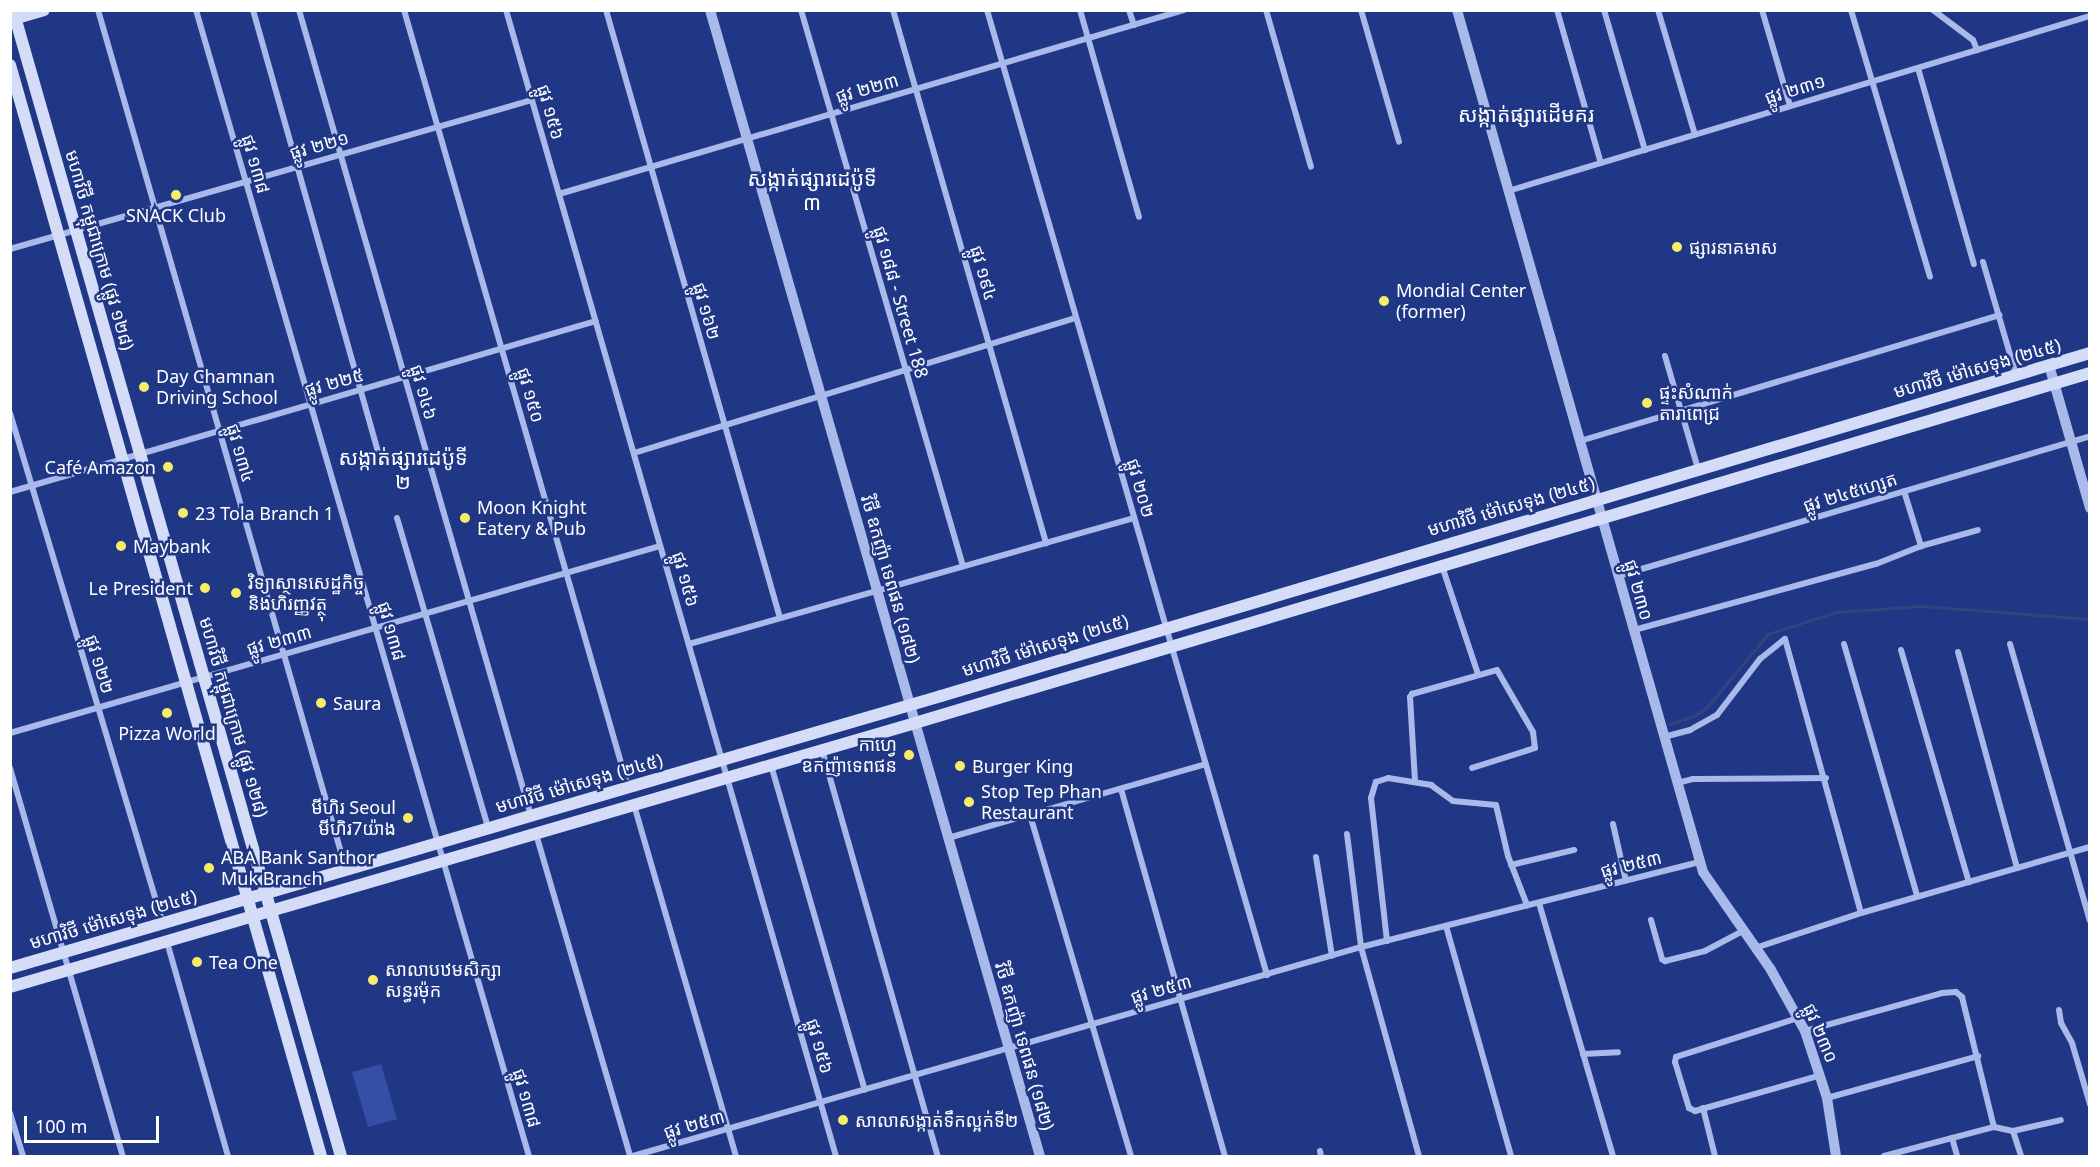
<!DOCTYPE html>
<html>
<head>
<meta charset="utf-8">
<style>
  body { margin:0 }
  #map { position:relative; width:2100px; height:1167px; overflow:hidden; background:#203786; font-family:"Noto Sans","Noto Sans Khmer",sans-serif }
  div>[style] { position:absolute }
  [style*='--x'] { left:calc(var(--x)*1px); top:calc(var(--y)*1px); width:calc(var(--w)*1px); rotate:calc(var(--a)*1deg) }
  .green>* { inset:0; background:#344fa4 }
  .stream>* { height:3px; margin:-1.5px; padding:0 1.5px; transform-origin:1.5px; border-radius:1.5px; background:#33437e }
  .minor>* { height:6px; margin:-3px; padding:0 3px; transform-origin:3px; border-radius:3px; background:#a9b9ea }
  .tertiary>* { height:10px; margin:-5px; padding:0 5px; transform-origin:5px; border-radius:5px; background:#a9b9ea }
  .secondary>* { height:12px; margin:-6px; padding:0 6px; transform-origin:6px; border-radius:6px; background:#d5dcf8 }
  .dots>* { width:16px; height:16px; translate:-50% -50%; box-sizing:border-box; border:3px solid #203786; border-radius:50% }
  span { translate:-50% -50%; white-space:nowrap; text-align:center; line-height:1.15; -webkit-text-stroke:5px #203786; paint-order:stroke }
  .street-label { font-size:18px; color:#fff }
  .poi-label { font-size:18px; color:#fff }
  .left { translate:0 -50%; text-align:left }
  .right { translate:-100% -50%; text-align:right }
  .quarter-label { font-size:21px; color:#fff }
  .frame { position:absolute; inset:0; border:12px solid #fff; pointer-events:none }
  .scale { position:absolute; left:24px; top:1116px; width:135px; height:27px; box-sizing:border-box; border:3px solid #fff; border-top:0; padding-left:8px; font-size:18px; line-height:21px; white-space:nowrap; color:#fff; -webkit-text-stroke:4px #203786; paint-order:stroke }
</style>
</head>
<body>
<div id="map">
  <div class="green">
    <i style="clip-path:polygon(381px 1064px,397px 1119px,368px 1127px,352px 1072px)"></i>
  </div>
  <div class="stream">
    <i style="--x:1669;--y:724;--w:28;--a:-18"></i>
    <i style="--x:1696;--y:715;--w:15;--a:-37"></i>
    <i style="--x:1708;--y:706;--w:94;--a:-50.2"></i>
    <i style="--x:1768;--y:634;--w:71;--a:-17.9"></i>
    <i style="--x:1836;--y:612;--w:86;--a:-4"></i>
    <i style="--x:1922;--y:606;--w:169;--a:4.4"></i>
  </div>
  <div class="minor">
    <i style="--x:98;--y:10;--w:895;--a:73.91"></i>
    <i style="--x:196;--y:10;--w:1193;--a:73.8"></i>
    <i style="--x:253;--y:10;--w:462;--a:74.2"></i>
    <i style="--x:299;--y:10;--w:839;--a:73.94"></i>
    <i style="--x:404;--y:10;--w:809;--a:73.92"></i>
    <i style="--x:506;--y:10;--w:1193;--a:73.94"></i>
    <i style="--x:606;--y:10;--w:632;--a:74.03"></i>
    <i style="--x:801;--y:10;--w:579;--a:73.76"></i>
    <i style="--x:893;--y:10;--w:555;--a:73.98"></i>
    <i style="--x:987;--y:10;--w:1005;--a:73.82"></i>
    <i style="--x:1080;--y:10;--w:215;--a:74.1"></i>
    <i style="--x:1129;--y:10;--w:16;--a:72"></i>
    <i style="--x:1266;--y:10;--w:163;--a:74"></i>
    <i style="--x:1361;--y:10;--w:137;--a:73.9"></i>
    <i style="--x:1557;--y:10;--w:159;--a:74"></i>
    <i style="--x:1604;--y:10;--w:146;--a:73.7"></i>
    <i style="--x:1658;--y:10;--w:130;--a:73.5"></i>
    <i style="--x:1762;--y:10;--w:100;--a:73.7"></i>
    <i style="--x:1851;--y:10;--w:278;--a:73.5"></i>
    <i style="--x:1933;--y:10;--w:50;--a:36.9"></i>
    <i style="--x:1973;--y:40;--w:11;--a:68"></i>
    <i style="--x:1918;--y:68;--w:204;--a:74.1"></i>
    <i style="--x:1508;--y:191;--w:608;--a:-16.74"></i>
    <i style="--x:559;--y:194;--w:652;--a:-16.4"></i>
    <i style="--x:10;--y:249;--w:543;--a:-15.93"></i>
    <i style="--x:1983;--y:262;--w:118;--a:73.7"></i>
    <i style="--x:1665;--y:356;--w:118;--a:73.7"></i>
    <i style="--x:10;--y:413;--w:533;--a:73.33"></i>
    <i style="--x:1580;--y:441;--w:438;--a:-16.7"></i>
    <i style="--x:634;--y:453;--w:462;--a:-17"></i>
    <i style="--x:1904;--y:491;--w:58;--a:72.8"></i>
    <i style="--x:10;--y:492;--w:610;--a:-16.27"></i>
    <i style="--x:397;--y:518;--w:323;--a:73.6"></i>
    <i style="--x:1442;--y:566;--w:114;--a:71.6"></i>
    <i style="--x:1618;--y:576;--w:492;--a:-16.5"></i>
    <i style="--x:1634;--y:630;--w:251;--a:-15.3"></i>
    <i style="--x:1876;--y:564;--w:48;--a:-21.8"></i>
    <i style="--x:1921;--y:546;--w:59;--a:-15.7"></i>
    <i style="--x:689;--y:644;--w:462;--a:-15.8"></i>
    <i style="--x:1844;--y:644;--w:262;--a:73.8"></i>
    <i style="--x:2010;--y:644;--w:288;--a:73.9"></i>
    <i style="--x:1901;--y:650;--w:242;--a:73.7"></i>
    <i style="--x:1958;--y:652;--w:224;--a:74.7"></i>
    <i style="--x:10;--y:733;--w:676;--a:-16.05"></i>
    <i style="--x:1664;--y:737;--w:27;--a:-15"></i>
    <i style="--x:1690;--y:730;--w:31;--a:-29"></i>
    <i style="--x:1717;--y:715;--w:71;--a:-52.5"></i>
    <i style="--x:1760;--y:659;--w:32;--a:-39"></i>
    <i style="--x:1785;--y:639;--w:284;--a:74.5"></i>
    <i style="--x:822;--y:750;--w:422;--a:74.1"></i>
    <i style="--x:771;--y:765;--w:338;--a:73.9"></i>
    <i style="--x:10;--y:768;--w:404;--a:73.8"></i>
    <i style="--x:1415;--y:781;--w:84;--a:-93.4"></i>
    <i style="--x:1410;--y:697;--w:4;--a:-56"></i>
    <i style="--x:1412;--y:694;--w:88;--a:-15.8"></i>
    <i style="--x:1497;--y:670;--w:72;--a:59.9"></i>
    <i style="--x:1533;--y:732;--w:16;--a:83"></i>
    <i style="--x:1535;--y:748;--w:66;--a:162.4"></i>
    <i style="--x:1677;--y:783;--w:16;--a:-14"></i>
    <i style="--x:1693;--y:779;--w:133;--a:-0.4"></i>
    <i style="--x:1121;--y:789;--w:381;--a:74.2"></i>
    <i style="--x:634;--y:805;--w:366;--a:73.8"></i>
    <i style="--x:1030;--y:815;--w:356;--a:73.5"></i>
    <i style="--x:1613;--y:824;--w:58;--a:77.2"></i>
    <i style="--x:536;--y:834;--w:335;--a:73.7"></i>
    <i style="--x:1347;--y:834;--w:114;--a:82.9"></i>
    <i style="--x:1361;--y:947;--w:217;--a:74.5"></i>
    <i style="--x:948;--y:838;--w:268;--a:-16"></i>
    <i style="--x:1316;--y:857;--w:100;--a:80.8"></i>
    <i style="--x:1511;--y:865;--w:65;--a:-13.4"></i>
    <i style="--x:1539;--y:903;--w:264;--a:73.7"></i>
    <i style="--x:1651;--y:920;--w:41;--a:74.2"></i>
    <i style="--x:1662;--y:959;--w:4;--a:34"></i>
    <i style="--x:1665;--y:961;--w:41;--a:-14"></i>
    <i style="--x:1705;--y:951;--w:43;--a:-27.8"></i>
    <i style="--x:1446;--y:926;--w:239;--a:74.2"></i>
    <i style="--x:1387;--y:941;--w:144;--a:-96.4"></i>
    <i style="--x:1371;--y:798;--w:17;--a:-73"></i>
    <i style="--x:1376;--y:782;--w:13;--a:-18"></i>
    <i style="--x:1388;--y:778;--w:44;--a:9.2"></i>
    <i style="--x:1431;--y:785;--w:27;--a:36"></i>
    <i style="--x:1453;--y:801;--w:43;--a:5.3"></i>
    <i style="--x:1496;--y:805;--w:52;--a:76.8"></i>
    <i style="--x:1508;--y:856;--w:53;--a:68.8"></i>
    <i style="--x:167;--y:942;--w:223;--a:74.1"></i>
    <i style="--x:1755;--y:948;--w:112;--a:-18.3"></i>
    <i style="--x:1861;--y:913;--w:238;--a:-16.1"></i>
    <i style="--x:2059;--y:1010;--w:13;--a:81"></i>
    <i style="--x:2061;--y:1023;--w:23;--a:61"></i>
    <i style="--x:2072;--y:1043;--w:64;--a:73.6"></i>
    <i style="--x:1798;--y:1018;--w:128;--a:162.3"></i>
    <i style="--x:1676;--y:1057;--w:5;--a:101"></i>
    <i style="--x:1675;--y:1062;--w:48;--a:73.1"></i>
    <i style="--x:1689;--y:1108;--w:7;--a:27"></i>
    <i style="--x:1695;--y:1111;--w:131;--a:-15.9"></i>
    <i style="--x:1805;--y:1031;--w:142;--a:-15.5"></i>
    <i style="--x:1942;--y:993;--w:14;--a:-4"></i>
    <i style="--x:1956;--y:992;--w:8;--a:40"></i>
    <i style="--x:1962;--y:997;--w:134;--a:76.2"></i>
    <i style="--x:1583;--y:1054;--w:35;--a:-3"></i>
    <i style="--x:1827;--y:1098;--w:157;--a:-15.5"></i>
    <i style="--x:1703;--y:1108;--w:49;--a:76"></i>
    <i style="--x:10;--y:1113;--w:45;--a:73.2"></i>
    <i style="--x:2013;--y:1131;--w:49;--a:-12.9"></i>
    <i style="--x:1952;--y:1138;--w:19;--a:74"></i>
    <i style="--x:1320;--y:1151;--w:5;--a:79"></i>
    <i style="--x:633;--y:1156;--w:757;--a:-16.02"></i>
    <i style="--x:1361;--y:947;--w:349;--a:-14.1"></i>
    <i style="--x:1884;--y:1156;--w:114;--a:-14.8"></i>
    <i style="--x:1994;--y:1127;--w:19;--a:12"></i>
    <i style="--x:2013;--y:1131;--w:26;--a:72"></i>
  </div>
  <div class="tertiary">
    <i style="--x:710;--y:10;--w:1193;--a:73.94"></i>
    <i style="--x:1457;--y:10;--w:896;--a:74.07"></i>
    <i style="--x:1703;--y:872;--w:119;--a:55.2"></i>
    <i style="--x:1771;--y:970;--w:70;--a:60.9"></i>
    <i style="--x:1805;--y:1031;--w:71;--a:71.8"></i>
    <i style="--x:1827;--y:1098;--w:59;--a:81.2"></i>
    <i style="--x:2049;--y:365;--w:149;--a:74"></i>
  </div>
  <div class="secondary">
    <i style="--x:13;--y:10;--w:1192;--a:74.03"></i>
    <i style="--x:10;--y:20;--w:35;--a:-16"></i>
    <i style="--x:10;--y:65;--w:1134;--a:74.09"></i>
    <i style="--x:10;--y:968;--w:970;--a:-16.29"></i>
    <i style="--x:941;--y:696;--w:1199;--a:-16.62"></i>
    <i style="--x:10;--y:987;--w:943;--a:-16.26"></i>
    <i style="--x:915;--y:723;--w:1226;--a:-16.59"></i>
  </div>
  <div class="dots">
    <i style="left:176px;top:195px;background:#f7ec6a"></i>
    <i style="left:1677px;top:247px;background:#f7ec6a"></i>
    <i style="left:1384px;top:301px;background:#f7ec6a"></i>
    <i style="left:144px;top:387px;background:#f7ec6a"></i>
    <i style="left:1647px;top:403px;background:#f7ec6a"></i>
    <i style="left:168px;top:467px;background:#f7ec6a"></i>
    <i style="left:183px;top:513px;background:#f7ec6a"></i>
    <i style="left:465px;top:518px;background:#f7ec6a"></i>
    <i style="left:121px;top:546px;background:#f7ec6a"></i>
    <i style="left:205px;top:588px;background:#f7ec6a"></i>
    <i style="left:236px;top:593px;background:#f7ec6a"></i>
    <i style="left:321px;top:703px;background:#f7ec6a"></i>
    <i style="left:167px;top:713px;background:#f7ec6a"></i>
    <i style="left:909px;top:755px;background:#f7ec6a"></i>
    <i style="left:960px;top:766px;background:#f7ec6a"></i>
    <i style="left:969px;top:802px;background:#f7ec6a"></i>
    <i style="left:408px;top:818px;background:#f7ec6a"></i>
    <i style="left:209px;top:868px;background:#f7ec6a"></i>
    <i style="left:197px;top:962px;background:#f7ec6a"></i>
    <i style="left:373px;top:980px;background:#f7ec6a"></i>
    <i style="left:843px;top:1120px;background:#f7ec6a"></i>
  </div>
  <div class="street-label">
    <span style="left:867px;top:88px;rotate:-16deg">ផ្លូវ ២២៣</span>
    <span style="left:1795px;top:89px;rotate:-17deg">ផ្លូវ ២៣១</span>
    <span style="left:551px;top:112px;rotate:74deg">ផ្លូវ ១៥៦</span>
    <span style="left:319px;top:145px;rotate:-16deg">ផ្លូវ ២២១</span>
    <span style="left:256px;top:164px;rotate:74deg">ផ្លូវ ១៣៨</span>
    <span style="left:100px;top:250px;rotate:74deg">មហាវិថី កម្ពុជាក្រោម (ផ្លូវ ១២៨)</span>
    <span style="left:984px;top:273px;rotate:74deg">ផ្លូវ ១៩៤</span>
    <span style="left:901px;top:302px;rotate:74deg">ផ្លូវ ១៨៨ - Street 188</span>
    <span style="left:707px;top:311px;rotate:74deg">ផ្លូវ ១៦២</span>
    <span style="left:1977px;top:368px;rotate:-16deg">មហាវិថី ម៉ៅសេទុង (២៤៥)</span>
    <span style="left:334px;top:382px;rotate:-16deg">ផ្លូវ ២២៥</span>
    <span style="left:424px;top:392px;rotate:74deg">ផ្លូវ ១៤៦</span>
    <span style="left:531px;top:395px;rotate:74deg">ផ្លូវ ១៥០</span>
    <span style="left:241px;top:453px;rotate:74deg">ផ្លូវ ១៣៤</span>
    <span style="left:1141px;top:488px;rotate:74deg">ផ្លូវ ២០២</span>
    <span style="left:1850px;top:492px;rotate:-17deg">ផ្លូវ ២៤៥ហ្សេត</span>
    <span style="left:1511px;top:506px;rotate:-16deg">មហាវិថី ម៉ៅសេទុង (២៤៥)</span>
    <span style="left:686px;top:579px;rotate:74deg">ផ្លូវ ១៥៦</span>
    <span style="left:891px;top:579px;rotate:74deg">វិថី ឧកញ៉ា ទេពផន (១៨២)</span>
    <span style="left:1639px;top:590px;rotate:74deg">ផ្លូវ ២៣០</span>
    <span style="left:392px;top:631px;rotate:74deg">ផ្លូវ ១៣៨</span>
    <span style="left:279px;top:640px;rotate:-16deg">ផ្លូវ ២៣៣</span>
    <span style="left:1045px;top:645px;rotate:-17deg">មហាវិថី ម៉ៅសេទុង (២៤៥)</span>
    <span style="left:100px;top:664px;rotate:73deg">ផ្លូវ ១២២</span>
    <span style="left:234px;top:717px;rotate:74deg">មហាវិថី កម្ពុជាក្រោម (ផ្លូវ ១២៨)</span>
    <span style="left:579px;top:783px;rotate:-16deg">មហាវិថី ម៉ៅសេទុង (២៤៥)</span>
    <span style="left:1631px;top:864px;rotate:-14deg">ផ្លូវ ២៥៣</span>
    <span style="left:113px;top:919px;rotate:-16deg">មហាវិថី ម៉ៅសេទុង (២៤៥)</span>
    <span style="left:1161px;top:989px;rotate:-16deg">ផ្លូវ ២៥៣</span>
    <span style="left:1821px;top:1033px;rotate:67deg">ផ្លូវ ២៣០</span>
    <span style="left:820px;top:1046px;rotate:74deg">ផ្លូវ ១៥៦</span>
    <span style="left:1025px;top:1046px;rotate:74deg">វិថី ឧកញ៉ា ទេពផន (១៨២)</span>
    <span style="left:527px;top:1098px;rotate:74deg">ផ្លូវ ១៣៨</span>
    <span style="left:694px;top:1124px;rotate:-16deg">ផ្លូវ ២៥៣</span>
  </div>
  <div class="poi-label">
    <span style="left:176px;top:215px">SNACK Club</span>
    <span class="left" style="left:1689px;top:247px">ផ្សារនាគមាស</span>
    <span class="left" style="left:1396px;top:301px">Mondial Center<br>(former)</span>
    <span class="left" style="left:156px;top:387px">Day Chamnan<br>Driving School</span>
    <span class="left" style="left:1659px;top:403px">ផ្ទះសំណាក់<br>តារាពេជ្រ</span>
    <span class="right" style="left:156px;top:467px">Café Amazon</span>
    <span class="left" style="left:477px;top:518px">Moon Knight<br>Eatery &amp; Pub</span>
    <span class="left" style="left:195px;top:513px">23 Tola Branch 1</span>
    <span class="left" style="left:133px;top:546px">Maybank</span>
    <span class="left" style="left:248px;top:593px">វិទ្យាស្ថានសេដ្ឋកិច្ច<br>និងហិរញ្ញវត្ថុ</span>
    <span class="right" style="left:193px;top:588px">Le President</span>
    <span class="left" style="left:333px;top:703px">Saura</span>
    <span style="left:167px;top:733px">Pizza World</span>
    <span class="right" style="left:897px;top:755px">កាហ្វេ<br>ឧកញ៉ាទេពផន</span>
    <span class="left" style="left:972px;top:766px">Burger King</span>
    <span class="left" style="left:981px;top:802px">Stop Tep Phan<br>Restaurant</span>
    <span class="right" style="left:396px;top:818px">មីហិរ Seoul<br>មីហិរ7យ៉ាង</span>
    <span class="left" style="left:221px;top:868px">ABA Bank Santhor<br>Muk Branch</span>
    <span class="left" style="left:209px;top:962px">Tea One</span>
    <span class="left" style="left:385px;top:980px">សាលាបឋមសិក្សា<br>សន្ធរម៉ុក</span>
    <span class="left" style="left:855px;top:1120px">សាលាសង្កាត់ទឹកល្អក់ទី២</span>
  </div>
  <div class="quarter-label">
    <span style="left:1526px;top:114px">សង្កាត់ផ្សារដើមគរ</span>
    <span style="left:812px;top:190px">សង្កាត់ផ្សារដេប៉ូទី<br>៣</span>
    <span style="left:403px;top:469px">សង្កាត់ផ្សារដេប៉ូទី<br>២</span>
  </div>
  <div class="frame"></div>
  <div class="scale">100 m</div>
</div>
</body>
</html>
